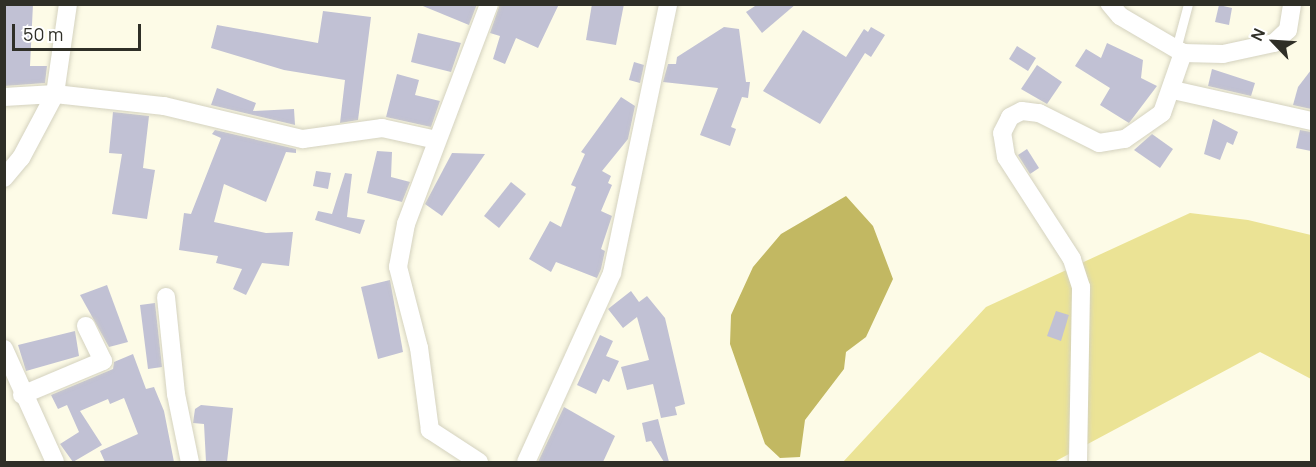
<!DOCTYPE html>
<html>
<head>
<meta charset="utf-8">
<style>
  body { margin:0 }
  #map { position:relative; width:1316px; height:467px; overflow:hidden; background:#fdfbe7; font-family:Manrope,sans-serif }
  div>[style] { position:absolute }
  [style*='--x'] { left:calc(var(--x)*1px); top:calc(var(--y)*1px); width:calc(var(--w)*1px); rotate:calc(var(--a)*1deg) }
  .green>* { inset:0; background:#ebe395 }
  .water>* { inset:0; background:#c2b862 }
  .building>* { inset:0; background:#c1c1d4 }
  .roads { filter:drop-shadow(0 0 2px #d4d2bf) drop-shadow(0 0 2px #d4d2bf) }
  .service>* { height:9px; margin:-4.5px; padding:0 4.5px; transform-origin:4.5px; border-radius:4.5px; background:#fff }
  .minor>* { height:18px; margin:-9px; padding:0 9px; transform-origin:9px; border-radius:9px; background:#fff }
  span { translate:-50% -50%; white-space:nowrap; text-align:center; line-height:1.15; -webkit-text-stroke:5px #fff; paint-order:stroke }
  .frame { position:absolute; inset:0; border:6px solid #2f2f27; pointer-events:none }
  .north { position:absolute; left:1244px; top:12px; width:60px; height:60px; -webkit-text-stroke:4px #fff; paint-order:stroke; rotate:295deg; font-size:16px; font-weight:700; line-height:24px; text-align:center; color:#2f2f27 }
  .north::after { content:''; display:block; margin:auto; width:21px; height:27px; background:#2f2f27; clip-path:polygon(50% 0,100% 100%,50% 72%,0 100%) }
  .scale { position:absolute; left:12px; top:24px; width:129px; height:27px; box-sizing:border-box; border:3px solid #2f2f27; border-top:0; padding-left:8px; font-size:18px; line-height:21px; white-space:nowrap; color:#2f2f27; -webkit-text-stroke:4px #fff; paint-order:stroke }
</style>
</head>
<body>
<div id="map">
  <div class="green">
    <i style="clip-path:polygon(1190px 213px,1248px 220px,1311px 235px,1311px 379px,1260px 352px,1054px 462px,843px 462px,986px 307px)"></i>
  </div>
  <div class="water">
    <i style="clip-path:polygon(846px 196px,873px 226px,893px 279px,866px 337px,846px 352px,844px 369px,805px 420px,800px 457px,780px 458px,765px 444px,730px 344px,731px 315px,753px 267px,781px 234px)"></i>
  </div>
  <div class="building">
    <i style="clip-path:polygon(4px 4px,33px 4px,30px 66px,47px 66px,45px 83px,4px 86px)"></i>
    <i style="clip-path:polygon(418px 4px,477px 4px,469px 25px)"></i>
    <i style="clip-path:polygon(500px 4px,559px 4px,538px 48px,516px 38px,505px 64px,493px 59px,500px 36px,490px 33px)"></i>
    <i style="clip-path:polygon(592px 4px,624px 4px,616px 45px,586px 40px)"></i>
    <i style="clip-path:polygon(758px 4px,796px 4px,762px 33px,746px 12px)"></i>
    <i style="clip-path:polygon(1219px 5px,1232px 8px,1229px 25px,1215px 22px)"></i>
    <i style="clip-path:polygon(323px 11px,371px 17px,358px 120px,340px 123px,345px 80px,284px 70px,211px 48px,217px 25px,318px 43px)"></i>
    <i style="clip-path:polygon(724px 27px,739px 29px,746px 82px,750px 82px,748px 98px,742px 97px,731px 127px,736px 129px,730px 146px,700px 135px,718px 88px,663px 82px,668px 64px,676px 64px,677px 57px)"></i>
    <i style="clip-path:polygon(871px 27px,885px 35px,871px 57px,865px 53px,820px 124px,763px 91px,803px 30px,846px 57px,864px 29px,868px 32px)"></i>
    <i style="clip-path:polygon(418px 33px,461px 43px,451px 72px,411px 62px)"></i>
    <i style="clip-path:polygon(1107px 43px,1143px 60px,1141px 78px,1157px 86px,1129px 123px,1100px 105px,1110px 88px,1075px 66px,1086px 49px,1101px 58px)"></i>
    <i style="clip-path:polygon(1017px 46px,1036px 58px,1028px 71px,1009px 59px)"></i>
    <i style="clip-path:polygon(634px 62px,644px 65px,640px 83px,629px 80px)"></i>
    <i style="clip-path:polygon(1037px 65px,1062px 82px,1047px 104px,1021px 89px)"></i>
    <i style="clip-path:polygon(1212px 69px,1255px 83px,1251px 96px,1208px 86px)"></i>
    <i style="clip-path:polygon(1311px 70px,1311px 109px,1293px 105px,1298px 87px)"></i>
    <i style="clip-path:polygon(397px 74px,419px 80px,415px 95px,440px 101px,431px 127px,386px 117px)"></i>
    <i style="clip-path:polygon(217px 88px,256px 103px,253px 111px,294px 109px,295px 125px,211px 105px)"></i>
    <i style="clip-path:polygon(621px 97px,635px 106px,628px 139px,602px 171px,611px 176px,608px 183px,612px 185px,601px 211px,612px 216px,601px 249px,605px 251px,601px 269px,597px 278px,556px 262px,551px 272px,529px 259px,550px 221px,561px 227px,576px 187px,571px 185px,585px 154px,581px 152px)"></i>
    <i style="clip-path:polygon(113px 112px,149px 116px,143px 168px,155px 170px,147px 219px,112px 214px,122px 154px,109px 153px)"></i>
    <i style="clip-path:polygon(1213px 119px,1238px 132px,1233px 145px,1227px 142px,1220px 160px,1204px 154px)"></i>
    <i style="clip-path:polygon(215px 130px,296px 149px,296px 153px,286px 152px,266px 202px,224px 184px,214px 222px,266px 233px,293px 232px,289px 266px,262px 263px,246px 295px,233px 289px,242px 269px,216px 263px,218px 256px,179px 250px,184px 213px,191px 214px,221px 138px,212px 134px)"></i>
    <i style="clip-path:polygon(1300px 130px,1311px 132px,1311px 151px,1296px 148px)"></i>
    <i style="clip-path:polygon(1152px 134px,1173px 149px,1160px 168px,1134px 150px)"></i>
    <i style="clip-path:polygon(1027px 149px,1039px 168px,1030px 174px,1018px 155px)"></i>
    <i style="clip-path:polygon(377px 151px,392px 152px,391px 177px,410px 182px,402px 202px,367px 193px)"></i>
    <i style="clip-path:polygon(452px 153px,485px 154px,442px 216px,425px 204px)"></i>
    <i style="clip-path:polygon(316px 171px,331px 173px,328px 189px,313px 186px)"></i>
    <i style="clip-path:polygon(345px 173px,352px 174px,347px 217px,365px 220px,360px 234px,315px 220px,318px 211px,332px 214px)"></i>
    <i style="clip-path:polygon(511px 182px,526px 194px,499px 228px,484px 216px)"></i>
    <i style="clip-path:polygon(390px 280px,403px 352px,378px 359px,361px 287px)"></i>
    <i style="clip-path:polygon(107px 285px,128px 342px,109px 347px,80px 295px)"></i>
    <i style="clip-path:polygon(631px 291px,639px 302px,647px 296px,665px 318px,685px 404px,675px 407px,677px 415px,661px 418px,653px 384px,627px 390px,621px 367px,649px 360px,637px 317px,623px 328px,608px 309px)"></i>
    <i style="clip-path:polygon(155px 303px,162px 367px,148px 369px,140px 305px)"></i>
    <i style="clip-path:polygon(1056px 311px,1069px 315px,1061px 341px,1047px 336px)"></i>
    <i style="clip-path:polygon(75px 331px,79px 356px,26px 371px,18px 345px)"></i>
    <i style="clip-path:polygon(600px 335px,613px 341px,606px 356px,619px 361px,609px 382px,603px 379px,596px 394px,577px 385px)"></i>
    <i style="clip-path:polygon(133px 354px,146px 389px,154px 387px,164px 411px,174px 462px,105px 462px,100px 451px,138px 434px,124px 398px,110px 404px,108px 399px,80px 411px,102px 445px,73px 462px,60px 444px,79px 432px,67px 405px,58px 409px,51px 395px,113px 369px,114px 362px)"></i>
    <i style="clip-path:polygon(201px 405px,233px 408px,227px 462px,206px 462px,204px 424px,193px 423px,195px 409px)"></i>
    <i style="clip-path:polygon(564px 407px,615px 436px,603px 462px,538px 462px)"></i>
    <i style="clip-path:polygon(658px 419px,669px 462px,664px 462px,651px 441px,646px 442px,642px 423px)"></i>
  </div>
  <div class="roads">
    <div class="service">
      <i style="--x:1176;--y:49;--w:47;--a:-75.1"></i>
    </div>
    <div class="minor">
      <i style="--x:1183;--y:53;--w:40;--a:1.4"></i>
      <i style="--x:1223;--y:54;--w:52;--a:-12.2"></i>
      <i style="--x:1274;--y:43;--w:19;--a:-43"></i>
      <i style="--x:1288;--y:30;--w:26;--a:-81"></i>
      <i style="--x:1173;--y:90;--w:142;--a:12.6"></i>
      <i style="--x:4;--y:97;--w:51;--a:-3.4"></i>
      <i style="--x:55;--y:94;--w:110;--a:6.3"></i>
      <i style="--x:164;--y:106;--w:143;--a:13.4"></i>
      <i style="--x:303;--y:139;--w:80;--a:-7.9"></i>
      <i style="--x:382;--y:128;--w:56;--a:12.3"></i>
      <i style="--x:4;--y:178;--w:26;--a:-50"></i>
      <i style="--x:21;--y:158;--w:72;--a:-62"></i>
      <i style="--x:55;--y:94;--w:91;--a:-81.8"></i>
      <i style="--x:166;--y:297;--w:98;--a:84.1"></i>
      <i style="--x:176;--y:394;--w:69;--a:78.4"></i>
      <i style="--x:4;--y:349;--w:124;--a:65.7"></i>
      <i style="--x:22;--y:395;--w:88;--a:-22.8"></i>
      <i style="--x:103;--y:361;--w:39;--a:-116"></i>
      <i style="--x:479;--y:462;--w:59;--a:-146.9"></i>
      <i style="--x:430;--y:430;--w:83;--a:-97.6"></i>
      <i style="--x:419;--y:348;--w:84;--a:-104.5"></i>
      <i style="--x:398;--y:267;--w:44;--a:-79.5"></i>
      <i style="--x:406;--y:224;--w:235;--a:-69.3"></i>
      <i style="--x:526;--y:462;--w:208;--a:-65.5"></i>
      <i style="--x:612;--y:273;--w:275;--a:-78.2"></i>
      <i style="--x:1078;--y:462;--w:175;--a:-89"></i>
      <i style="--x:1081;--y:287;--w:29;--a:-108"></i>
      <i style="--x:1072;--y:259;--w:121;--a:-122.9"></i>
      <i style="--x:1006;--y:157;--w:24;--a:-99"></i>
      <i style="--x:1002;--y:133;--w:18;--a:-63"></i>
      <i style="--x:1010;--y:117;--w:13;--a:-27"></i>
      <i style="--x:1022;--y:111;--w:17;--a:7"></i>
      <i style="--x:1039;--y:113;--w:67;--a:26.6"></i>
      <i style="--x:1099;--y:143;--w:26;--a:-9"></i>
      <i style="--x:1125;--y:139;--w:45;--a:-35.1"></i>
      <i style="--x:1162;--y:113;--w:64;--a:-70.7"></i>
      <i style="--x:1183;--y:53;--w:73;--a:-149.6"></i>
      <i style="--x:1120;--y:16;--w:16;--a:-130"></i>
    </div>
  </div>
  <div class="frame"></div>
  <div class="north">N</div>
  <div class="scale">50 m</div>
</div>
</body>
</html>
